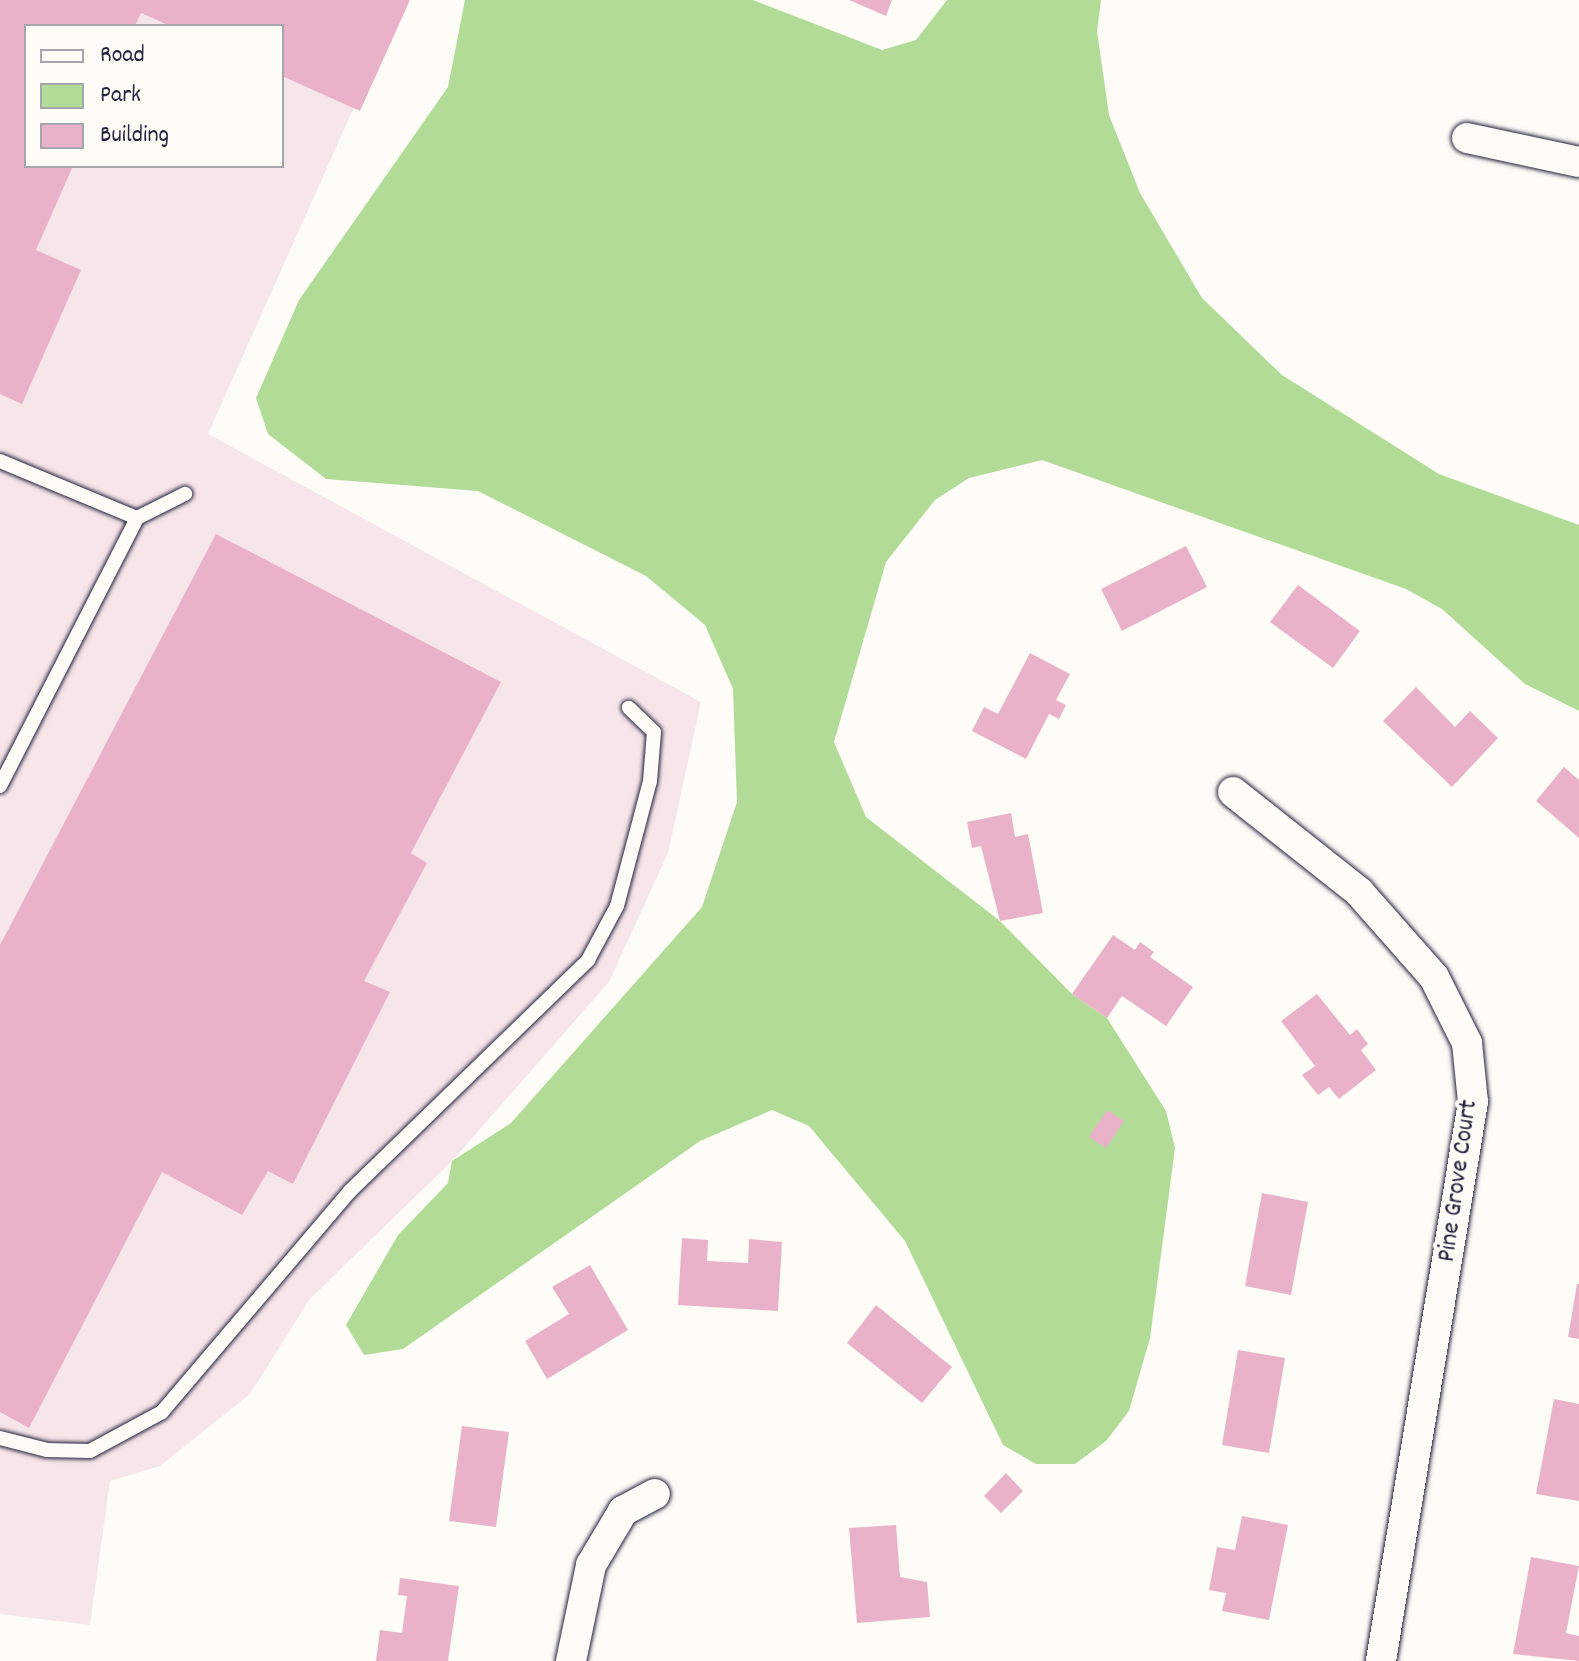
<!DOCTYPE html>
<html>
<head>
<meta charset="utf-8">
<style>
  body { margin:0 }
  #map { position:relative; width:1579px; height:1661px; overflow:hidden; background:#fdfcf7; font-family:Dekko,sans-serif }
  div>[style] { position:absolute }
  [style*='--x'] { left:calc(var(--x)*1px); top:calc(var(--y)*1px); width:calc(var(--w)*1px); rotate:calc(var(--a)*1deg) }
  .built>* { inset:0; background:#f7e6e9 }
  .green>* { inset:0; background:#b2db98 }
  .building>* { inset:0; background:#eab2c8 }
  .roads { filter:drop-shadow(0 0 2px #22223b) drop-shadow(0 0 2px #22223b) }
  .lane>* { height:14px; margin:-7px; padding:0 7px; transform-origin:7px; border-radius:7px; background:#fdfcf7 }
  .street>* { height:30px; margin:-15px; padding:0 15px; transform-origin:15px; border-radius:15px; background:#fdfcf7 }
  span { translate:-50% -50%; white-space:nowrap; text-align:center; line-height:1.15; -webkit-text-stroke:8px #fdfcf7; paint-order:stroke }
  .street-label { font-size:26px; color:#22223b }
  .legend { position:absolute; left:24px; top:24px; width:260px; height:144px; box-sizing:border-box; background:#fdfcf7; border:2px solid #a5a5ac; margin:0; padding:10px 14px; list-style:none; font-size:24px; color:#22223b }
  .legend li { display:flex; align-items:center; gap:16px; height:40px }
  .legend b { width:40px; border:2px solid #a5a5ac }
</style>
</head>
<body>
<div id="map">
  <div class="built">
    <i style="clip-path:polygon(evenodd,0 0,402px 0,208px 434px,701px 702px,668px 853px,609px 982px,452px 1161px,310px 1299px,250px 1394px,160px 1466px,110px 1481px,90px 1625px,0 1614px,0 0,26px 26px,282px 26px,282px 166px,26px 166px,26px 26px)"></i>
  </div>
  <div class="green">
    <i style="clip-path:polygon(465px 0,753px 0,882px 50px,916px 40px,947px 0,1101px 0,1097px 31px,1109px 115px,1140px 193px,1202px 298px,1282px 375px,1439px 474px,1579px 525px,1579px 711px,1525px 684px,1442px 609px,1406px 589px,1042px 460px,969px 478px,935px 500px,886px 562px,834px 742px,866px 817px,1000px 921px,1072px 994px,1107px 1018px,1166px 1111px,1175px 1148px,1150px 1338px,1129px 1411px,1106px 1441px,1075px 1464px,1036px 1464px,1003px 1445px,905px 1241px,809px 1126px,772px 1110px,700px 1141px,403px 1349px,364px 1355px,346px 1325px,398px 1235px,448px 1183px,452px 1161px,511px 1123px,702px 907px,737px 802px,733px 689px,705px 625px,646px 576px,478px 491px,326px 479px,268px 434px,256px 398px,299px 300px,448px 87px)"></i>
  </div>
  <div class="building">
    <i style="clip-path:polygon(0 0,410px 0,360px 111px,282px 76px,282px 26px,170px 26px,141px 13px,135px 26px,26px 26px,26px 166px,73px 166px,36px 250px,81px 270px,22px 404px,0 394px)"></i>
    <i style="clip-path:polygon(849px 0,892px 0,886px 16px)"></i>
    <i style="clip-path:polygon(216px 534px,501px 682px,411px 853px,427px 863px,364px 981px,390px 992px,293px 1184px,268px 1171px,242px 1215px,162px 1172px,29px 1428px,0 1412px,0 945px)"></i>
    <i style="clip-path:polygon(1186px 546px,1207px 587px,1122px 631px,1101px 589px)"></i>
    <i style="clip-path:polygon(1298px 585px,1360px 631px,1333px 668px,1270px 622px)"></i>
    <i style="clip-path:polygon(1030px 653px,1070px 674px,1056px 700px,1066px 705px,1059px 719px,1049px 714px,1026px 759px,972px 731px,984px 707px,998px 714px)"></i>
    <i style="clip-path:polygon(1416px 687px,1455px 727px,1470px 711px,1498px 738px,1452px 787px,1383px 721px)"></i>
    <i style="clip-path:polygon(1564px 767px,1579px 780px,1579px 838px,1536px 801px)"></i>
    <i style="clip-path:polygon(1011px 813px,1015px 837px,1028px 834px,1043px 913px,1000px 921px,981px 846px,972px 848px,967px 822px)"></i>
    <i style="clip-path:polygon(1113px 935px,1135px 950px,1140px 942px,1154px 952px,1150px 957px,1193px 987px,1166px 1026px,1122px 996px,1107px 1018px,1072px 994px)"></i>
    <i style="clip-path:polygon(1317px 994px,1350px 1035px,1357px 1029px,1368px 1044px,1361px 1050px,1376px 1070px,1339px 1099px,1329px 1087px,1318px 1095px,1302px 1075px,1315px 1066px,1281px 1021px)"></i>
    <i style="clip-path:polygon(1107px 1110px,1124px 1121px,1106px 1148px,1089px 1137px)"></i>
    <i style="clip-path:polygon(1262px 1193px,1308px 1202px,1291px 1295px,1245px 1286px)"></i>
    <i style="clip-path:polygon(682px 1238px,708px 1240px,707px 1261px,748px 1263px,749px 1239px,782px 1242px,778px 1311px,678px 1305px)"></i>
    <i style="clip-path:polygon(590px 1265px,628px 1330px,547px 1379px,525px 1341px,569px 1314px,552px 1287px)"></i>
    <i style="clip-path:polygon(1577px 1284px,1579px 1284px,1579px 1339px,1568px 1337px)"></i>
    <i style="clip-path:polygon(876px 1305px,952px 1367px,922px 1403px,847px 1343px)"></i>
    <i style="clip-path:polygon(1238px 1350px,1285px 1358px,1269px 1453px,1222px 1445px)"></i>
    <i style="clip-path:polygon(1554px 1399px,1579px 1404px,1579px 1501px,1536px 1494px)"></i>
    <i style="clip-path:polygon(462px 1426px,509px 1432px,496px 1527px,449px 1521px)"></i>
    <i style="clip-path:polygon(1006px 1473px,1023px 1491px,1001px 1513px,984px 1496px)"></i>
    <i style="clip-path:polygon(1242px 1516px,1288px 1525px,1269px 1620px,1222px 1611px,1226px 1593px,1209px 1590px,1217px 1547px,1235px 1550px)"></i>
    <i style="clip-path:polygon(896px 1525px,900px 1577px,927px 1582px,930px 1617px,857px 1623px,849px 1528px)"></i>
    <i style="clip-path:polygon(1531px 1557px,1579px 1566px,1566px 1633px,1579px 1636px,1579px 1661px,1513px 1654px)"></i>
    <i style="clip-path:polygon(400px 1578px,459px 1586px,448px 1661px,376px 1661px,380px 1630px,402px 1633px,407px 1596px,398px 1595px)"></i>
  </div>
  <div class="roads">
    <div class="lane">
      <i style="--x:0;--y:461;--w:148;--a:22.6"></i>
      <i style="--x:137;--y:518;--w:54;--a:-26.6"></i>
      <i style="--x:0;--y:786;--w:301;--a:-62.9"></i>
      <i style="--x:0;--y:1438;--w:49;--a:14.3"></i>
      <i style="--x:47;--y:1450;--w:43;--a:1.3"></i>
      <i style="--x:90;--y:1451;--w:82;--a:-28.4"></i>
      <i style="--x:162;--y:1412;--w:290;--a:-49.6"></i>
      <i style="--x:350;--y:1191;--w:332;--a:-44.1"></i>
      <i style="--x:588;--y:960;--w:61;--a:-61.8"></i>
      <i style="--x:617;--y:906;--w:129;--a:-75.2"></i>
      <i style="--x:650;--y:781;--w:49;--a:-85.3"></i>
      <i style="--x:654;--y:732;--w:35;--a:-136"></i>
    </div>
    <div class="street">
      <i style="--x:1467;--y:138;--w:115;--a:12.1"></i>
      <i style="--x:1233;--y:792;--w:161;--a:38.4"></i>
      <i style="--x:1359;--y:892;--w:113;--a:48.6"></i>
      <i style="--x:1434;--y:977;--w:74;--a:63.4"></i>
      <i style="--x:1467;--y:1043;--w:59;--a:84.2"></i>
      <i style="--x:1473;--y:1102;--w:567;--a:99.35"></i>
      <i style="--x:571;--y:1661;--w:98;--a:-78.2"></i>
      <i style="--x:591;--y:1565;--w:63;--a:-59.3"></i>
      <i style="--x:623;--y:1511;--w:36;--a:-28"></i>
    </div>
  </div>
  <div class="street-label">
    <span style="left:1459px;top:1181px;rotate:-82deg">Pine Grove Court</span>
  </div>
  <ul class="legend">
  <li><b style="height:10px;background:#fdfcf7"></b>Road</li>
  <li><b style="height:22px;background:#b2db98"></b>Park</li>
  <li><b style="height:22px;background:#eab2c8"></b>Building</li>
  </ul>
</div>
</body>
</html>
